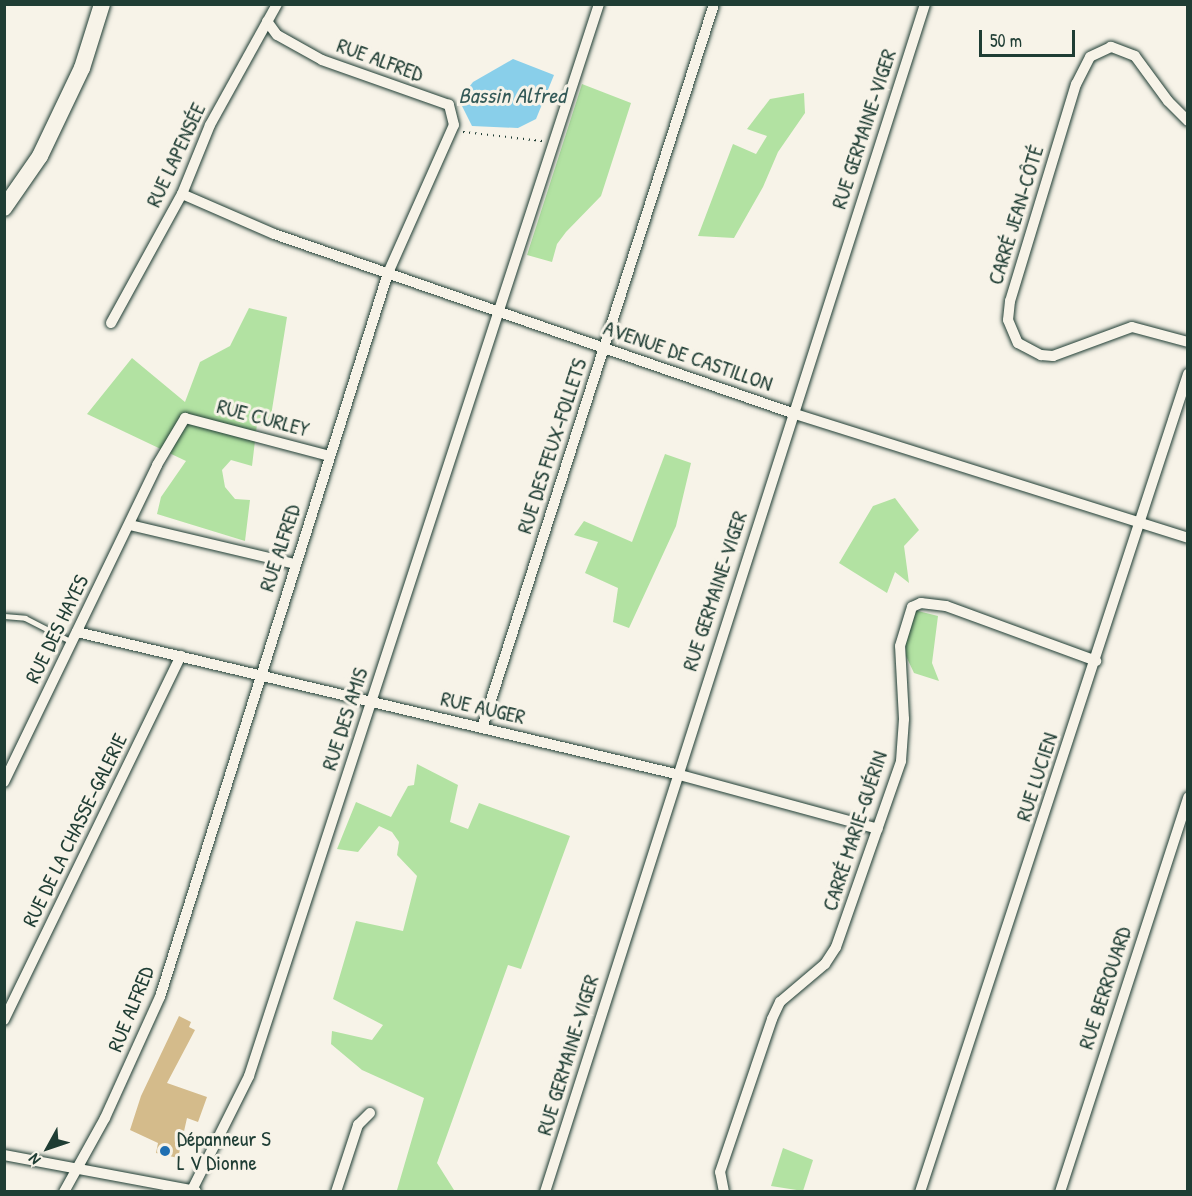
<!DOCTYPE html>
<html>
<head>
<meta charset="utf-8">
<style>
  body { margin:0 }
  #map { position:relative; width:1192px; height:1196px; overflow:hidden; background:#f7f3e8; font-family:"Patrick Hand",sans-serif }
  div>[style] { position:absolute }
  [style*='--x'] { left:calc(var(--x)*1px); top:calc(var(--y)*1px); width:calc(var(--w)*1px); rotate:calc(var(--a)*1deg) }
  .green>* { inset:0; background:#b2e2a2 }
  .water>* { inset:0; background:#89cfea }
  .building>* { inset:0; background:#d4bb8b }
  .path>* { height:2px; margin-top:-1px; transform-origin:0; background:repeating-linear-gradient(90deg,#1f3d34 0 1.5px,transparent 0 6px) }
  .roads { filter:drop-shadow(0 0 2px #1f3d34) drop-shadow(0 0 2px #1f3d34) }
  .lane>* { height:5px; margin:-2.5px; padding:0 2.5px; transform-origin:2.5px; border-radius:2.5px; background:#f7f3e8 }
  .street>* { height:10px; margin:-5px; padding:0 5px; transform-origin:5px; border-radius:5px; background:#f7f3e8 }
  .secondary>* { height:16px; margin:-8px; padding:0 8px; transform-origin:8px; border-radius:8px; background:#f7f3e8 }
  .dots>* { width:16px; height:16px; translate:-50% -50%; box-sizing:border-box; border:3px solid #f7f3e8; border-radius:50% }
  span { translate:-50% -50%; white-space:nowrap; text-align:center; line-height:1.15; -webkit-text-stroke:6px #f7f3e8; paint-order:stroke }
  .street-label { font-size:21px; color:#1f3d34 }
  .poi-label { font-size:21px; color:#1f3d34 }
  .left { translate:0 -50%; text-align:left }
  .water-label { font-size:22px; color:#345a58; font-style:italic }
  .frame { position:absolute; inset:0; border:6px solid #1f3d34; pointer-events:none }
  .north { position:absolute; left:18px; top:1118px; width:60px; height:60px; -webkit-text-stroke:4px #f7f3e8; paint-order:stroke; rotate:230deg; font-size:16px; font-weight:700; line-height:24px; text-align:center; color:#1f3d34 }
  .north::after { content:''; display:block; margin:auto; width:21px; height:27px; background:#1f3d34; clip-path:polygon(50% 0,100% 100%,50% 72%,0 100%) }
  .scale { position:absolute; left:979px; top:30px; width:96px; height:27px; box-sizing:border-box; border:3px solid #1f3d34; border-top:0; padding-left:8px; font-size:18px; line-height:21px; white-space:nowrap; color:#1f3d34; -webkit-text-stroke:4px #f7f3e8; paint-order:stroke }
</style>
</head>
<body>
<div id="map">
  <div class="green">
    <i style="clip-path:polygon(582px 84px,631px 103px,601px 196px,566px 232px,557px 244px,552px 262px,527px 255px)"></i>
    <i style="clip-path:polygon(804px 93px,805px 113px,778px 152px,763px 187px,734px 238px,698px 236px,733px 144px,756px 154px,767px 136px,747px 129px,770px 99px)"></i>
    <i style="clip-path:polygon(249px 308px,287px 317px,269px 428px,257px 424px,252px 466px,231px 460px,222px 470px,225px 487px,235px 499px,250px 500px,245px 541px,157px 514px,161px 497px,186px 461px,87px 414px,132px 358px,185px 402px,200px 362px,230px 346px)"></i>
    <i style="clip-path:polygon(665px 454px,691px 463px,676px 526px,629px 628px,613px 622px,618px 588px,585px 573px,598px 542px,574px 535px,584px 521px,632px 542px)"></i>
    <i style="clip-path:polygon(895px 498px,919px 530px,904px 546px,909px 583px,895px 572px,887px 593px,839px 563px,873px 506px)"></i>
    <i style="clip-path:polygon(914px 610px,938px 616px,932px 663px,939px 681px,914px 673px,906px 656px,905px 641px)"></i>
    <i style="clip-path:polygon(417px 764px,458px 785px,450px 822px,468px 829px,479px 803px,570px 836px,521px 969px,508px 965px,437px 1163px,454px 1190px,447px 1191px,397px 1190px,424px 1098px,362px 1070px,331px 1044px,332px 1031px,372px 1040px,383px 1025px,333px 999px,356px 921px,403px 931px,417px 876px,397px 855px,399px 842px,392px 832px,379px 826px,358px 852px,337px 849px,356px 802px,391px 817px,408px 786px,414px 785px)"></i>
    <i style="clip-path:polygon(783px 1148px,813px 1160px,803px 1191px,771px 1186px)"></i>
  </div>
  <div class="water">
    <i style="clip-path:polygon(513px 59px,554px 75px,536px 119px,518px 128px,472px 126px,459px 100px,473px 82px)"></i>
  </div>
  <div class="building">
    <i style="clip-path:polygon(179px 1016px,191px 1022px,189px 1027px,195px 1030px,167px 1083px,207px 1097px,198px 1122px,187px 1118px,178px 1158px,156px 1153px,158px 1143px,130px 1130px,141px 1096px)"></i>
  </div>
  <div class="path">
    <i style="--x:463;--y:132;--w:80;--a:6.5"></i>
  </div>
  <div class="roads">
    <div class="lane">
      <i style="--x:4;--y:616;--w:21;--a:5"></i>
      <i style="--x:25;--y:618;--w:53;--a:27.1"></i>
    </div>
    <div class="street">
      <i style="--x:1188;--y:121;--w:28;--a:-135"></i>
      <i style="--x:1168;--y:101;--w:56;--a:-126.3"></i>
      <i style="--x:1135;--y:56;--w:26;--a:-159"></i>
      <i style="--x:1111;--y:47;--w:23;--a:155"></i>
      <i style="--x:1090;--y:57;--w:30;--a:117"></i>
      <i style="--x:1076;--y:84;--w:227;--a:106.9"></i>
      <i style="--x:1010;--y:301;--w:19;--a:96"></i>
      <i style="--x:1008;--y:320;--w:25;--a:67"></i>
      <i style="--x:1018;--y:343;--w:26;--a:28"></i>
      <i style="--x:1041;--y:355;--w:12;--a:5"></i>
      <i style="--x:1053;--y:356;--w:84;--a:-20.2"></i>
      <i style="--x:1132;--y:327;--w:58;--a:15"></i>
      <i style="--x:182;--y:194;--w:100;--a:23.5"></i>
      <i style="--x:274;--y:234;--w:548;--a:19.06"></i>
      <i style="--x:792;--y:413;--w:415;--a:17.5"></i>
      <i style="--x:111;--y:323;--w:147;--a:-61.2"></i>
      <i style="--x:182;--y:194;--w:74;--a:-67.9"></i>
      <i style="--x:210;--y:125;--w:138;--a:-61"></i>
      <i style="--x:130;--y:525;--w:170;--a:13.3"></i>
      <i style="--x:77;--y:632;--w:616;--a:13.34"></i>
      <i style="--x:676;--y:774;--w:209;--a:15.2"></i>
      <i style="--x:482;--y:728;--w:760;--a:-72.23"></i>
      <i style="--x:4;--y:782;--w:352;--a:-64.2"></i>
      <i style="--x:157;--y:465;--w:55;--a:-59.2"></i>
      <i style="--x:185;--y:418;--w:150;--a:14.7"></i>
      <i style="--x:4;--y:1020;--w:405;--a:-64.1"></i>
      <i style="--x:4;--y:1155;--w:195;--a:10.6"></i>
      <i style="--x:64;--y:1192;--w:85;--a:-61"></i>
      <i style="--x:105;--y:1118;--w:133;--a:-65.6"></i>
      <i style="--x:160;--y:997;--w:759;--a:-72.52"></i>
      <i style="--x:388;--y:273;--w:162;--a:-66"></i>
      <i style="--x:454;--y:125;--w:21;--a:-104"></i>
      <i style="--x:449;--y:105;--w:135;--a:-160.5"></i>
      <i style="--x:322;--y:60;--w:51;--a:-150.9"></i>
      <i style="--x:277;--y:35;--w:17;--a:-126"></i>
      <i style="--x:191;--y:1192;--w:130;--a:-63.4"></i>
      <i style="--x:249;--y:1076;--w:1128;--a:-71.92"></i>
      <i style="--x:336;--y:1192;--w:71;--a:-71.8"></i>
      <i style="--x:358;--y:1125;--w:17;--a:-45"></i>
      <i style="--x:545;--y:1192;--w:1247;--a:-72.26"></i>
      <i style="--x:724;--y:1192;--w:20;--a:-101"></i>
      <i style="--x:720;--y:1172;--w:162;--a:-71.2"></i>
      <i style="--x:772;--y:1019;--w:19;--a:-65"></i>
      <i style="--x:780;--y:1002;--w:59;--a:-40.2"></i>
      <i style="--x:825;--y:964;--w:20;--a:-57"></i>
      <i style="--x:836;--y:947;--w:197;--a:-70.7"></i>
      <i style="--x:901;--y:761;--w:42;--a:-85.9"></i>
      <i style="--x:904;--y:719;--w:73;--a:-93.1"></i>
      <i style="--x:900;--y:646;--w:41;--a:-72.9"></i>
      <i style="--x:912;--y:607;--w:10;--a:-24"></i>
      <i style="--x:921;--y:603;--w:25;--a:7"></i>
      <i style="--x:946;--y:606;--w:160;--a:20.1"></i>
      <i style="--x:920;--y:1192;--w:861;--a:-71.86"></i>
      <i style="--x:1060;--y:1192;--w:415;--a:-72"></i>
    </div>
    <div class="secondary">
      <i style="--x:4;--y:208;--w:63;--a:-55.3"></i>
      <i style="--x:40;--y:156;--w:98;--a:-64.5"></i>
      <i style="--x:82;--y:68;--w:67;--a:-72.6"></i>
    </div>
  </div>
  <div class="dots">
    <i style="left:165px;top:1151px;background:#1f6fb2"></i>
  </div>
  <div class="street-label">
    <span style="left:380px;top:60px;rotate:20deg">RUE ALFRED</span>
    <span style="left:864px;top:129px;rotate:-72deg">RUE GERMAINE-VIGER</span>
    <span style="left:176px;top:155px;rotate:-65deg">RUE LAPENSÉE</span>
    <span style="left:1016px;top:215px;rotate:-73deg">CARRÉ JEAN-CÔTÉ</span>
    <span style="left:688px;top:356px;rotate:19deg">AVENUE DE CASTILLON</span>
    <span style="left:263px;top:418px;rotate:15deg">RUE CURLEY</span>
    <span style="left:552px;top:446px;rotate:-72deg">RUE DES FEUX-FOLLETS</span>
    <span style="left:280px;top:548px;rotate:-72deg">RUE ALFRED</span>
    <span style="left:715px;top:591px;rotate:-72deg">RUE GERMAINE-VIGER</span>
    <span style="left:57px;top:629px;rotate:-64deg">RUE DES HAYES</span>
    <span style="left:483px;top:708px;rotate:13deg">RUE AUGER</span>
    <span style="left:345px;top:719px;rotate:-72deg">RUE DES AMIS</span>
    <span style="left:1037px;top:777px;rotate:-72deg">RUE LUCIEN</span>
    <span style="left:75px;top:830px;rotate:-64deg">RUE DE LA CHASSE-GALERIE</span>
    <span style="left:855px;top:831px;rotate:-72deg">CARRÉ MARIE-GUÉRIN</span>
    <span style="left:1105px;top:988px;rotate:-72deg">RUE BERROUARD</span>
    <span style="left:131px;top:1009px;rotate:-68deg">RUE ALFRED</span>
    <span style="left:568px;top:1055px;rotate:-73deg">RUE GERMAINE-VIGER</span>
  </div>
  <div class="poi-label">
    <span class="left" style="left:177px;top:1151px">Dépanneur S<br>L V Dionne</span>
  </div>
  <div class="water-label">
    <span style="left:512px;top:96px">Bassin Alfred</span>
  </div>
  <div class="frame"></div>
  <div class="north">N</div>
  <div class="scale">50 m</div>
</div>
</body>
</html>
